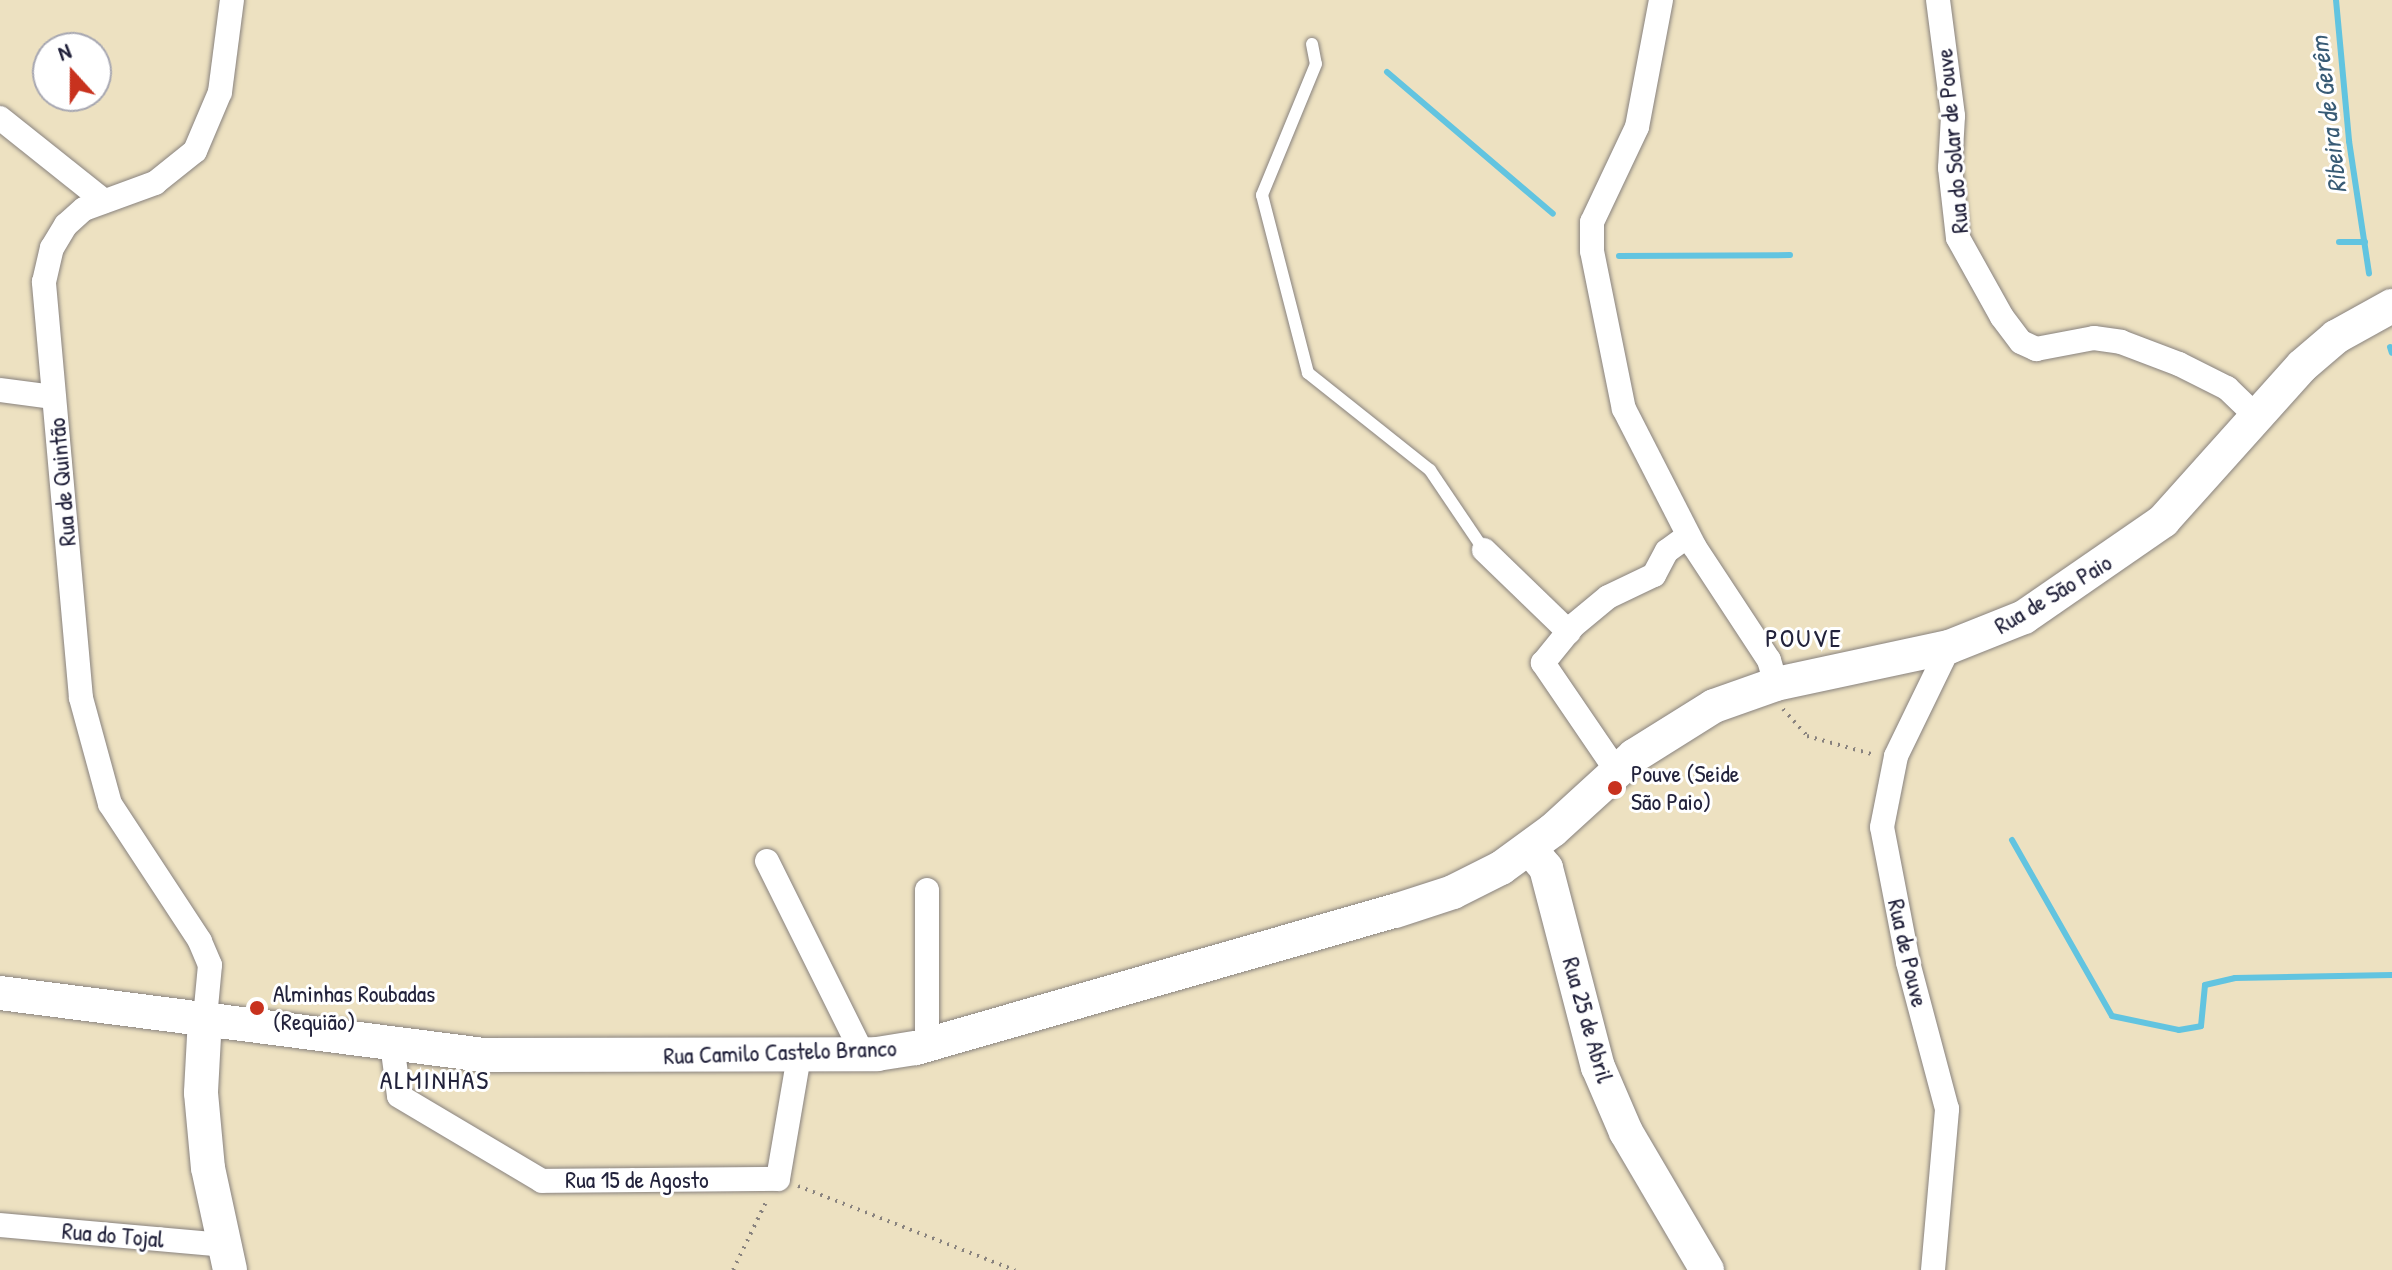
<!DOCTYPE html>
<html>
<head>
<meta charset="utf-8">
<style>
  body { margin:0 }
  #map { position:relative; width:2392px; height:1270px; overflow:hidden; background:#ede1c1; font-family:"Patrick Hand",sans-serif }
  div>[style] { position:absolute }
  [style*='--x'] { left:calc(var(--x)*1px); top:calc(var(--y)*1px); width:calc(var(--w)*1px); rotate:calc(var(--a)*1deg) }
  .stream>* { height:6px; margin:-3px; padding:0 3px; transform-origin:3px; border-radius:3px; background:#62c4e0 }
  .path>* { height:4px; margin-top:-2px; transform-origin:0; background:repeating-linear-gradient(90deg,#88827e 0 2px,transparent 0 8px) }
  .roads { filter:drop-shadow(0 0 2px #88827e) drop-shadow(0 0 2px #88827e) }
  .lane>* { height:12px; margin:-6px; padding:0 6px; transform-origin:6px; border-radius:6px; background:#fff }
  .street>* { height:24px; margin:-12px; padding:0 12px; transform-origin:12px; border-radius:12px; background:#fff }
  .secondary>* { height:34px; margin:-17px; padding:0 17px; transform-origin:17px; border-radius:17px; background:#fff }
  .dots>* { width:22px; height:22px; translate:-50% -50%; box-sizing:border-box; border:4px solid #fff; border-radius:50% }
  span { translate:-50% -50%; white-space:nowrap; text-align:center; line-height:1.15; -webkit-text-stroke:6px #fff; paint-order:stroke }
  .street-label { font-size:24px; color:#22223b }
  .poi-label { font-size:24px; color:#22223b }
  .left { translate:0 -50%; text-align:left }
  .water-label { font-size:26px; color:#385b75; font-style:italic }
  .neighbourhood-label { font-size:26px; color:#22223b; letter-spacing:2px }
  .north { position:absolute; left:32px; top:32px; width:80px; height:80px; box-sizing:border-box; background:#fff; border:2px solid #a7a7b1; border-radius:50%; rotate:339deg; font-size:22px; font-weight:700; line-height:32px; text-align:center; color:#22223b }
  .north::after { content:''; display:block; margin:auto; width:28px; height:36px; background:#c8321e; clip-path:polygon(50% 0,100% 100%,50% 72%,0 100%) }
</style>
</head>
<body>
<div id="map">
  <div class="stream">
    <i style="--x:2336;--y:0;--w:142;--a:84.7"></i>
    <i style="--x:2349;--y:141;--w:134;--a:81.4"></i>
    <i style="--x:1387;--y:72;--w:218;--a:40.5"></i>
    <i style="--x:2339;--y:242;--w:26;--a:0"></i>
    <i style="--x:1619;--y:256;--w:171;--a:-0.3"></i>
    <i style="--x:2390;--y:347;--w:6;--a:72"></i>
    <i style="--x:2012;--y:840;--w:202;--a:60.4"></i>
    <i style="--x:2112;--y:1016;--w:68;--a:11.8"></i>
    <i style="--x:2179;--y:1030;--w:22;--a:-10"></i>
    <i style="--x:2201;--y:1026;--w:41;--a:-84.4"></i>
    <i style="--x:2205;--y:985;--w:31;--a:-13"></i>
    <i style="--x:2235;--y:978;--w:157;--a:-1.1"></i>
  </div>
  <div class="path">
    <i style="--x:1783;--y:709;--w:36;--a:48"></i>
    <i style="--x:1807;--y:736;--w:71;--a:15.6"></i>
    <i style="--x:798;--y:1186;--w:233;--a:21.2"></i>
    <i style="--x:733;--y:1270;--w:78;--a:-64.1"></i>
  </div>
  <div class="roads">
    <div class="lane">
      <i style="--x:1312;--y:44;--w:20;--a:79"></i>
      <i style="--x:1316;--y:64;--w:142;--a:112.4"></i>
      <i style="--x:1262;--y:195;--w:184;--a:75.5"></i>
      <i style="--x:1308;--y:373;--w:156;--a:38.5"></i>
      <i style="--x:1430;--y:470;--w:97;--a:56"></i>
    </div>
    <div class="street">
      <i style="--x:1661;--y:0;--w:129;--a:100.7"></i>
      <i style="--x:1637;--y:127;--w:105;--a:115.3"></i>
      <i style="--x:1592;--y:222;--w:29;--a:90"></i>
      <i style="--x:1592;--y:251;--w:161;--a:78.6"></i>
      <i style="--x:1624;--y:409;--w:154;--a:62.9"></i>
      <i style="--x:1694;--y:546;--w:136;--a:56.7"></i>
      <i style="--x:1769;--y:660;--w:25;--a:74"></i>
      <i style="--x:1938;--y:0;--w:117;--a:82.6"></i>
      <i style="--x:1953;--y:116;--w:52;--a:93.3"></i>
      <i style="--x:1950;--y:168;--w:70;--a:83.5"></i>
      <i style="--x:1958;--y:238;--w:90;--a:60.9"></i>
      <i style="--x:2002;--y:317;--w:31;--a:53"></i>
      <i style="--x:2021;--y:342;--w:17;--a:25"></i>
      <i style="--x:2036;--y:349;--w:59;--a:-10.7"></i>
      <i style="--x:2094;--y:338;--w:27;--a:8"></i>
      <i style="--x:2121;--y:342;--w:62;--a:20.8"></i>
      <i style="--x:2179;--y:364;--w:54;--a:26.6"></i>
      <i style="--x:2227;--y:388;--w:42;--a:44"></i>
      <i style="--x:0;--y:118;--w:133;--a:38.6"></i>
      <i style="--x:0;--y:390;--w:53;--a:7.5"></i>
      <i style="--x:1484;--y:550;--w:118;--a:44"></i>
      <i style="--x:1616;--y:770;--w:130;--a:-124.3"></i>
      <i style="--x:1543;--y:663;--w:48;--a:-51"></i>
      <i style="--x:1573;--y:626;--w:45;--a:-39.6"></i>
      <i style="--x:1608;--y:597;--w:51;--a:-25.6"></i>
      <i style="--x:1654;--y:575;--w:27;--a:-62"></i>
      <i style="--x:1667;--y:551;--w:26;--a:-36"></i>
      <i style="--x:767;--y:861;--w:216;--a:63.6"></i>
      <i style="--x:927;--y:890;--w:154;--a:90"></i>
      <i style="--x:205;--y:1018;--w:53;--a:-84.6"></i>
      <i style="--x:210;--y:965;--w:26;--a:-113"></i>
      <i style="--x:200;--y:941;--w:164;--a:-123.3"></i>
      <i style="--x:110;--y:804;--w:110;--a:-105.3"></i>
      <i style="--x:81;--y:698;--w:418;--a:-95.1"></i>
      <i style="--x:44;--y:282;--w:35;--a:-77"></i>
      <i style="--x:52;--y:248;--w:27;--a:-59"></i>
      <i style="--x:66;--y:225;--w:24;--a:-42"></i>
      <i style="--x:84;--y:209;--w:76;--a:-20.1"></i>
      <i style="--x:155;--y:183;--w:51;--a:-38.7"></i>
      <i style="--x:195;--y:151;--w:64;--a:-67"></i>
      <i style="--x:220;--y:92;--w:93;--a:-82.6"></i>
      <i style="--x:392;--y:1044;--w:52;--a:82.3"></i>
      <i style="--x:399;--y:1096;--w:166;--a:30.7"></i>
      <i style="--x:542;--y:1181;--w:236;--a:-0.5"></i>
      <i style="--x:778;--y:1179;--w:125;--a:-80.3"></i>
      <i style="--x:0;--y:1225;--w:226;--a:5.1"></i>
      <i style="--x:1933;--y:1270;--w:162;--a:-85"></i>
      <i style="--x:1947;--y:1109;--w:152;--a:-104.9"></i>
      <i style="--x:1908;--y:962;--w:137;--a:-100.9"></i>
      <i style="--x:1882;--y:827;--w:72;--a:-78.8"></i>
      <i style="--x:1896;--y:756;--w:121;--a:-64.1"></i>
    </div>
    <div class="secondary">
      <i style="--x:1530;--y:849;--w:25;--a:50"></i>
      <i style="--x:1546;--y:868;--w:206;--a:75.4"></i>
      <i style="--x:1598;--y:1067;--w:71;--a:66.7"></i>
      <i style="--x:1626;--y:1132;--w:160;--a:59.6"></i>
      <i style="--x:0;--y:993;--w:489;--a:7.3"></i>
      <i style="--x:485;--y:1055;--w:392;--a:-0.1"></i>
      <i style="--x:877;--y:1054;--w:39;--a:-9"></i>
      <i style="--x:916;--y:1048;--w:498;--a:-16"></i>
      <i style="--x:1395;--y:911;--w:61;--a:-18.1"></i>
      <i style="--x:1453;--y:892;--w:54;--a:-26.6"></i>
      <i style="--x:1501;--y:868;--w:64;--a:-36.2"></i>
      <i style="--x:1553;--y:830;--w:110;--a:-42.4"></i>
      <i style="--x:1634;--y:756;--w:94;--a:-32"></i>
      <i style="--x:1714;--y:706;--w:66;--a:-19.5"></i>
      <i style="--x:1776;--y:684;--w:177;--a:-12.1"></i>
      <i style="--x:1949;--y:647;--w:81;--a:-21.8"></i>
      <i style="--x:2024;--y:617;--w:169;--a:-34.6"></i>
      <i style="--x:2163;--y:521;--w:208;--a:-48.1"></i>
      <i style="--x:2302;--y:366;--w:45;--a:-40.5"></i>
      <i style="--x:2336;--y:337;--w:64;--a:-29"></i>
      <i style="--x:205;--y:1018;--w:75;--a:93.1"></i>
      <i style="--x:201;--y:1093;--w:75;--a:84.7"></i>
      <i style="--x:208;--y:1168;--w:104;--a:77.8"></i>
    </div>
  </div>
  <div class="dots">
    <i style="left:1615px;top:788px;background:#c8321e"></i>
    <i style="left:257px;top:1008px;background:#c8321e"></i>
  </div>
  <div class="street-label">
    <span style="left:1952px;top:141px;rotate:-95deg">Rua do Solar de Pouve</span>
    <span style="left:62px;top:482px;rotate:-95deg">Rua de Quintão</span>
    <span style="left:2053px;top:594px;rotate:-31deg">Rua de São Paio</span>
    <span style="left:1908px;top:953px;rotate:77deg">Rua de Pouve</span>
    <span style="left:1588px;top:1020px;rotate:74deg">Rua 25 de Abril</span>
    <span style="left:780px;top:1052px;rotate:-2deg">Rua Camilo Castelo Branco</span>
    <span style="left:637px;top:1180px">Rua 15 de Agosto</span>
    <span style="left:113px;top:1235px;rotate:5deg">Rua do Tojal</span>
  </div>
  <div class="poi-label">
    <span class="left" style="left:1631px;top:788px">Pouve (Seide<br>São Paio)</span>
    <span class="left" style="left:273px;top:1008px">Alminhas Roubadas<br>(Requião)</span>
  </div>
  <div class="water-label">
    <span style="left:2328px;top:115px;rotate:-97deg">Ribeira de Gerêm</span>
  </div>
  <div class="neighbourhood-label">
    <span style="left:1804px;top:638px">POUVE</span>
    <span style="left:435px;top:1080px">ALMINHAS</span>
  </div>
  <div class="north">N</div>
</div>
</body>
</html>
